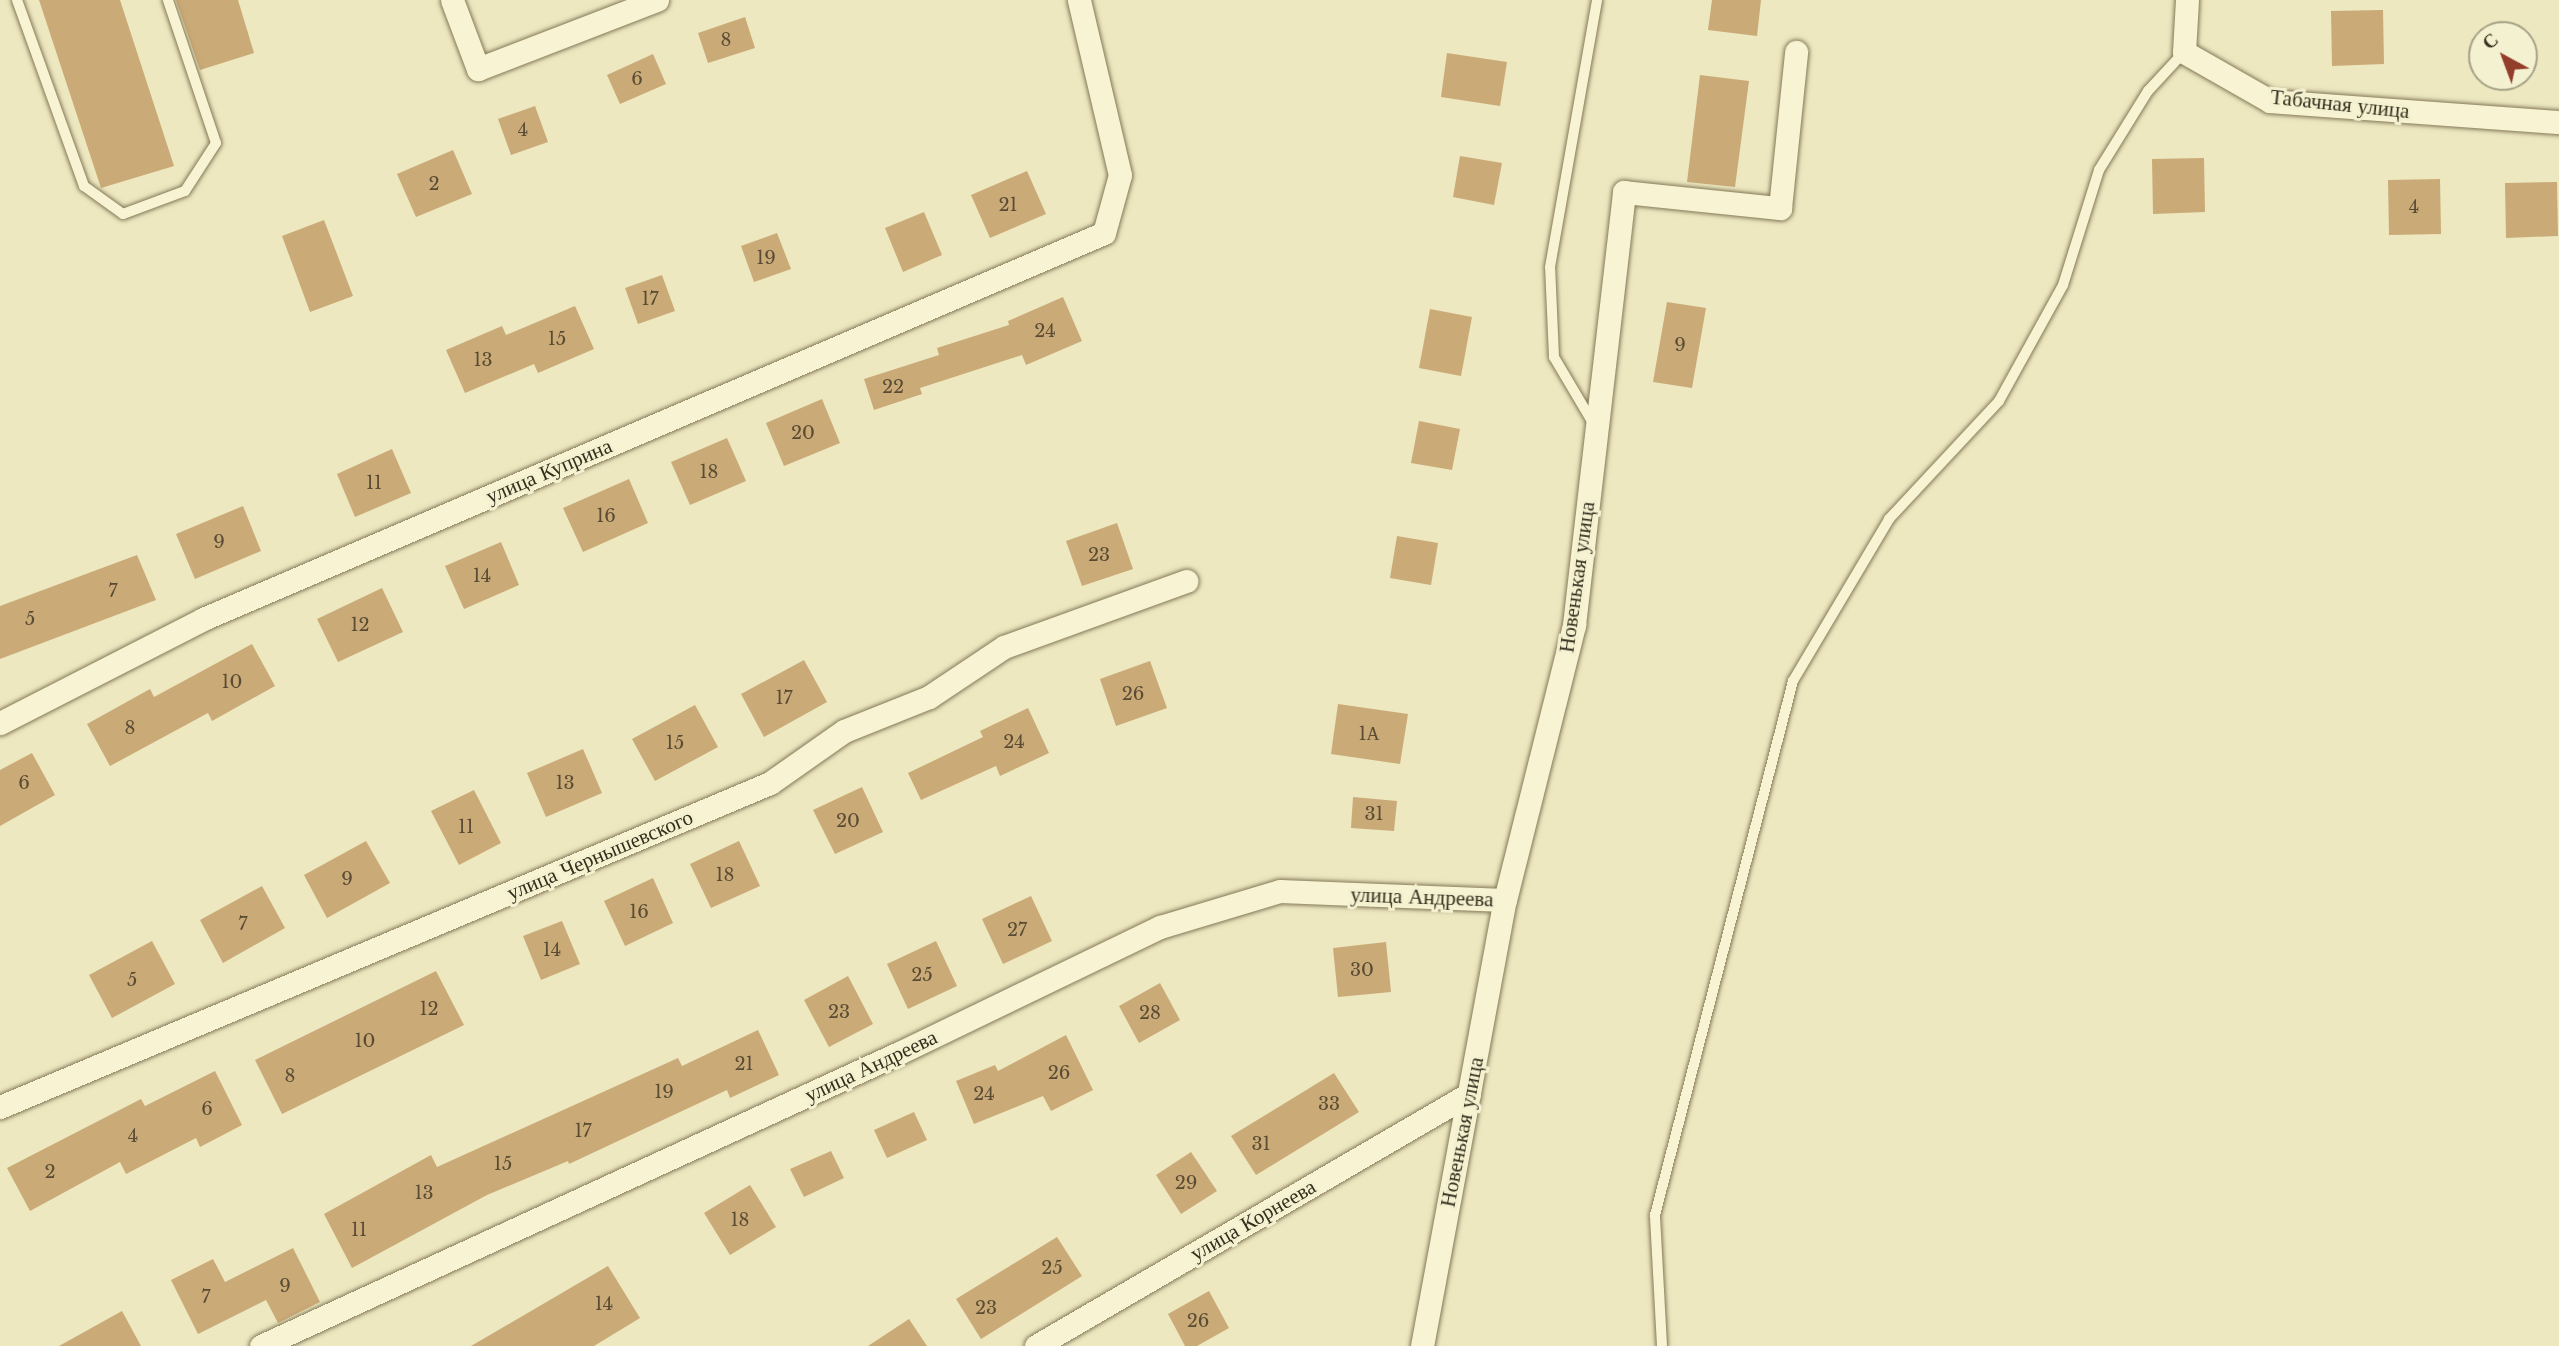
<!DOCTYPE html>
<html>
<head>
<meta charset="utf-8">
<style>
  body { margin:0 }
  #map { position:relative; width:2559px; height:1346px; overflow:hidden; background:#ede8c0; font-family:"Libre Baskerville",serif }
  div>[style] { position:absolute }
  [style*='--x'] { left:calc(var(--x)*1px); top:calc(var(--y)*1px); width:calc(var(--w)*1px); rotate:calc(var(--a)*1deg) }
  .building>* { inset:0; background:#caaa77 }
  .roads { filter:drop-shadow(0 0 2px #857959) drop-shadow(0 0 2px #857959) }
  .lane>* { height:10px; margin:-5px; padding:0 5px; transform-origin:5px; border-radius:5px; background:#f8f4d3 }
  .street>* { height:23px; margin:-11.5px; padding:0 11.5px; transform-origin:11.5px; border-radius:11.5px; background:#f8f4d3 }
  span { translate:-50% -50%; white-space:nowrap; text-align:center; line-height:1.15; -webkit-text-stroke:6px #f4f1d0; paint-order:stroke }
  .number-label { font-size:18px; color:#5a4c34 }
  .number-label span { -webkit-text-stroke-width:0 }
  .street-label { font-size:21px; color:#352d1d }
  .north { position:absolute; left:2468px; top:21px; width:70px; height:70px; box-sizing:border-box; background:#f4f1d0; border:2px solid #a8a388; border-radius:50%; rotate:319deg; font-size:19px; font-weight:700; line-height:28px; text-align:center; color:#352d1d }
  .north::after { content:''; display:block; margin:auto; width:24px; height:32px; background:#933e2a; clip-path:polygon(50% 0,100% 100%,50% 72%,0 100%) }
</style>
</head>
<body>
<div id="map">
  <div class="building">
    <i style="clip-path:polygon(39px 0,120px 0,174px 166px,101px 188px)"></i>
    <i style="clip-path:polygon(176px 0,238px 0,254px 53px,200px 70px)"></i>
    <i style="clip-path:polygon(1712px 0,1761px 0,1757px 36px,1708px 30px)"></i>
    <i style="clip-path:polygon(2383px 10px,2384px 64px,2332px 66px,2331px 11px)"></i>
    <i style="clip-path:polygon(745px 17px,755px 48px,708px 63px,698px 33px)"></i>
    <i style="clip-path:polygon(1447px 53px,1507px 62px,1500px 106px,1441px 97px)"></i>
    <i style="clip-path:polygon(653px 54px,666px 84px,620px 104px,607px 75px)"></i>
    <i style="clip-path:polygon(1700px 75px,1749px 81px,1735px 187px,1687px 182px)"></i>
    <i style="clip-path:polygon(535px 106px,548px 142px,511px 155px,498px 119px)"></i>
    <i style="clip-path:polygon(453px 150px,472px 194px,416px 217px,397px 174px)"></i>
    <i style="clip-path:polygon(1460px 156px,1502px 163px,1494px 205px,1453px 197px)"></i>
    <i style="clip-path:polygon(2204px 158px,2205px 212px,2153px 214px,2152px 159px)"></i>
    <i style="clip-path:polygon(1027px 171px,1046px 214px,990px 238px,971px 195px)"></i>
    <i style="clip-path:polygon(2440px 179px,2441px 234px,2389px 235px,2388px 180px)"></i>
    <i style="clip-path:polygon(2557px 182px,2558px 236px,2506px 238px,2505px 183px)"></i>
    <i style="clip-path:polygon(924px 212px,942px 255px,903px 272px,885px 228px)"></i>
    <i style="clip-path:polygon(324px 220px,353px 296px,310px 312px,282px 236px)"></i>
    <i style="clip-path:polygon(777px 233px,791px 269px,754px 282px,741px 246px)"></i>
    <i style="clip-path:polygon(662px 275px,675px 311px,638px 324px,625px 288px)"></i>
    <i style="clip-path:polygon(1063px 297px,1082px 341px,1026px 365px,1022px 355px,920px 388px,922px 394px,874px 410px,864px 379px,939px 355px,937px 348px,1009px 325px,1008px 321px)"></i>
    <i style="clip-path:polygon(1667px 302px,1706px 308px,1692px 388px,1653px 382px)"></i>
    <i style="clip-path:polygon(575px 306px,594px 349px,538px 373px,534px 364px,465px 393px,446px 350px,502px 326px,506px 335px)"></i>
    <i style="clip-path:polygon(1430px 309px,1472px 317px,1461px 376px,1419px 368px)"></i>
    <i style="clip-path:polygon(822px 399px,840px 443px,784px 466px,766px 423px)"></i>
    <i style="clip-path:polygon(1419px 421px,1460px 429px,1452px 470px,1411px 463px)"></i>
    <i style="clip-path:polygon(727px 438px,746px 481px,690px 505px,671px 462px)"></i>
    <i style="clip-path:polygon(392px 449px,411px 493px,355px 517px,337px 474px)"></i>
    <i style="clip-path:polygon(629px 479px,648px 523px,583px 552px,563px 508px)"></i>
    <i style="clip-path:polygon(243px 506px,261px 551px,195px 579px,176px 534px)"></i>
    <i style="clip-path:polygon(1117px 523px,1133px 569px,1082px 586px,1066px 541px)"></i>
    <i style="clip-path:polygon(1397px 536px,1438px 543px,1431px 585px,1390px 578px)"></i>
    <i style="clip-path:polygon(501px 542px,519px 585px,464px 609px,445px 566px)"></i>
    <i style="clip-path:polygon(137px 555px,156px 600px,0 659px,0 606px)"></i>
    <i style="clip-path:polygon(382px 588px,403px 632px,338px 662px,317px 619px)"></i>
    <i style="clip-path:polygon(252px 644px,275px 686px,212px 721px,208px 713px,110px 766px,87px 724px,150px 689px,154px 697px)"></i>
    <i style="clip-path:polygon(804px 660px,827px 702px,764px 737px,741px 694px)"></i>
    <i style="clip-path:polygon(1150px 661px,1167px 708px,1116px 726px,1100px 679px)"></i>
    <i style="clip-path:polygon(1338px 704px,1408px 714px,1400px 764px,1331px 754px)"></i>
    <i style="clip-path:polygon(695px 705px,718px 747px,655px 781px,632px 739px)"></i>
    <i style="clip-path:polygon(1028px 708px,1049px 753px,1000px 776px,996px 766px,921px 800px,908px 773px,983px 737px,980px 731px)"></i>
    <i style="clip-path:polygon(583px 749px,602px 793px,546px 817px,527px 773px)"></i>
    <i style="clip-path:polygon(32px 753px,55px 795px,0 826px,0 770px)"></i>
    <i style="clip-path:polygon(862px 787px,883px 832px,835px 854px,813px 810px)"></i>
    <i style="clip-path:polygon(474px 790px,501px 843px,459px 865px,431px 811px)"></i>
    <i style="clip-path:polygon(1353px 797px,1397px 801px,1394px 831px,1351px 828px)"></i>
    <i style="clip-path:polygon(366px 841px,390px 883px,327px 918px,304px 875px)"></i>
    <i style="clip-path:polygon(739px 841px,760px 886px,711px 908px,690px 864px)"></i>
    <i style="clip-path:polygon(653px 878px,673px 923px,625px 946px,604px 901px)"></i>
    <i style="clip-path:polygon(262px 886px,285px 928px,223px 963px,200px 920px)"></i>
    <i style="clip-path:polygon(1031px 896px,1052px 941px,1003px 964px,982px 919px)"></i>
    <i style="clip-path:polygon(562px 921px,580px 964px,541px 980px,523px 936px)"></i>
    <i style="clip-path:polygon(152px 941px,175px 984px,112px 1018px,89px 975px)"></i>
    <i style="clip-path:polygon(936px 941px,957px 986px,908px 1009px,887px 964px)"></i>
    <i style="clip-path:polygon(1386px 942px,1391px 992px,1338px 997px,1333px 948px)"></i>
    <i style="clip-path:polygon(436px 971px,464px 1025px,282px 1114px,255px 1060px)"></i>
    <i style="clip-path:polygon(848px 976px,873px 1024px,829px 1047px,804px 1000px)"></i>
    <i style="clip-path:polygon(1160px 983px,1180px 1020px,1139px 1043px,1119px 1006px)"></i>
    <i style="clip-path:polygon(758px 1030px,779px 1075px,730px 1098px,727px 1090px,569px 1164px,568px 1161px,487px 1195px,352px 1268px,324px 1214px,431px 1155px,437px 1167px,678px 1058px,682px 1066px)"></i>
    <i style="clip-path:polygon(1066px 1035px,1093px 1090px,1051px 1111px,1043px 1096px,974px 1124px,956px 1081px,995px 1065px,998px 1071px)"></i>
    <i style="clip-path:polygon(215px 1071px,242px 1125px,200px 1147px,196px 1138px,126px 1174px,120px 1162px,30px 1211px,7px 1168px,141px 1099px,145px 1106px)"></i>
    <i style="clip-path:polygon(1334px 1073px,1359px 1112px,1256px 1175px,1231px 1136px)"></i>
    <i style="clip-path:polygon(914px 1112px,927px 1140px,887px 1158px,874px 1130px)"></i>
    <i style="clip-path:polygon(831px 1151px,844px 1178px,804px 1197px,790px 1169px)"></i>
    <i style="clip-path:polygon(1191px 1152px,1217px 1191px,1181px 1214px,1156px 1175px)"></i>
    <i style="clip-path:polygon(750px 1185px,776px 1227px,730px 1255px,704px 1213px)"></i>
    <i style="clip-path:polygon(1057px 1237px,1082px 1276px,981px 1339px,956px 1299px)"></i>
    <i style="clip-path:polygon(293px 1248px,320px 1302px,278px 1323px,266px 1300px,198px 1334px,171px 1280px,213px 1259px,225px 1282px)"></i>
    <i style="clip-path:polygon(608px 1266px,640px 1318px,594px 1346px,471px 1346px)"></i>
    <i style="clip-path:polygon(1209px 1291px,1229px 1328px,1197px 1346px,1185px 1346px,1168px 1314px)"></i>
    <i style="clip-path:polygon(122px 1311px,141px 1346px,59px 1346px)"></i>
    <i style="clip-path:polygon(909px 1319px,927px 1346px,868px 1346px)"></i>
  </div>
  <div class="roads">
    <div class="lane">
      <i style="--x:17;--y:0;--w:198;--a:70.2"></i>
      <i style="--x:84;--y:186;--w:48;--a:35.7"></i>
      <i style="--x:123;--y:214;--w:66;--a:-20.4"></i>
      <i style="--x:185;--y:191;--w:57;--a:-57.1"></i>
      <i style="--x:216;--y:143;--w:151;--a:-108.6"></i>
      <i style="--x:1593;--y:423;--w:77;--a:-120.6"></i>
      <i style="--x:1554;--y:357;--w:90;--a:-92.5"></i>
      <i style="--x:1550;--y:267;--w:271;--a:-80"></i>
      <i style="--x:1662;--y:1346;--w:131;--a:-93.1"></i>
      <i style="--x:1655;--y:1215;--w:552;--a:-75.51"></i>
      <i style="--x:1793;--y:681;--w:188;--a:-59.3"></i>
      <i style="--x:1889;--y:519;--w:161;--a:-47"></i>
      <i style="--x:1999;--y:401;--w:132;--a:-61.1"></i>
      <i style="--x:2063;--y:285;--w:121;--a:-72.6"></i>
      <i style="--x:2099;--y:170;--w:93;--a:-58.2"></i>
      <i style="--x:2148;--y:91;--w:53;--a:-47.3"></i>
    </div>
    <div class="street">
      <i style="--x:452;--y:0;--w:74;--a:69.4"></i>
      <i style="--x:478;--y:69;--w:192;--a:-21.1"></i>
      <i style="--x:2187;--y:0;--w:52;--a:93.3"></i>
      <i style="--x:2184;--y:52;--w:99;--a:29.7"></i>
      <i style="--x:2270;--y:101;--w:290;--a:4.2"></i>
      <i style="--x:0;--y:723;--w:228;--a:-27.1"></i>
      <i style="--x:203;--y:619;--w:980;--a:-23.19"></i>
      <i style="--x:1104;--y:233;--w:60;--a:-74.6"></i>
      <i style="--x:1120;--y:175;--w:180;--a:-103.2"></i>
      <i style="--x:0;--y:1107;--w:835;--a:-22.82"></i>
      <i style="--x:770;--y:783;--w:90;--a:-35.1"></i>
      <i style="--x:844;--y:731;--w:92;--a:-21.8"></i>
      <i style="--x:929;--y:697;--w:90;--a:-33.7"></i>
      <i style="--x:1004;--y:647;--w:194;--a:-19.9"></i>
      <i style="--x:261;--y:1346;--w:702;--a:-24.67"></i>
      <i style="--x:899;--y:1053;--w:290;--a:-25.8"></i>
      <i style="--x:1160;--y:927;--w:125;--a:-16.7"></i>
      <i style="--x:1280;--y:891;--w:225;--a:2.3"></i>
      <i style="--x:1036;--y:1346;--w:501;--a:-30.2"></i>
      <i style="--x:1422;--y:1346;--w:454;--a:-79.5"></i>
      <i style="--x:1505;--y:900;--w:284;--a:-75.9"></i>
      <i style="--x:1574;--y:625;--w:436;--a:-83.4"></i>
      <i style="--x:1624;--y:192;--w:157;--a:5.9"></i>
      <i style="--x:1780;--y:208;--w:157;--a:-84.1"></i>
    </div>
  </div>
  <div class="number-label">
    <span style="left:726px;top:40px">8</span>
    <span style="left:637px;top:79px">6</span>
    <span style="left:523px;top:130px">4</span>
    <span style="left:434px;top:184px">2</span>
    <span style="left:1008px;top:205px">21</span>
    <span style="left:2414px;top:207px">4</span>
    <span style="left:766px;top:258px">19</span>
    <span style="left:650px;top:299px">17</span>
    <span style="left:1045px;top:331px">24</span>
    <span style="left:557px;top:339px">15</span>
    <span style="left:1680px;top:345px">9</span>
    <span style="left:483px;top:360px">13</span>
    <span style="left:893px;top:387px">22</span>
    <span style="left:803px;top:433px">20</span>
    <span style="left:709px;top:472px">18</span>
    <span style="left:374px;top:483px">11</span>
    <span style="left:606px;top:516px">16</span>
    <span style="left:219px;top:542px">9</span>
    <span style="left:1099px;top:555px">23</span>
    <span style="left:482px;top:576px">14</span>
    <span style="left:113px;top:591px">7</span>
    <span style="left:30px;top:619px">5</span>
    <span style="left:360px;top:625px">12</span>
    <span style="left:232px;top:682px">10</span>
    <span style="left:1133px;top:694px">26</span>
    <span style="left:784px;top:698px">17</span>
    <span style="left:130px;top:728px">8</span>
    <span style="left:1369px;top:734px">1А</span>
    <span style="left:1014px;top:742px">24</span>
    <span style="left:675px;top:743px">15</span>
    <span style="left:24px;top:783px">6</span>
    <span style="left:565px;top:783px">13</span>
    <span style="left:1374px;top:814px">31</span>
    <span style="left:848px;top:821px">20</span>
    <span style="left:466px;top:827px">11</span>
    <span style="left:725px;top:875px">18</span>
    <span style="left:347px;top:879px">9</span>
    <span style="left:639px;top:912px">16</span>
    <span style="left:243px;top:924px">7</span>
    <span style="left:1017px;top:930px">27</span>
    <span style="left:552px;top:950px">14</span>
    <span style="left:1362px;top:970px">30</span>
    <span style="left:922px;top:975px">25</span>
    <span style="left:132px;top:980px">5</span>
    <span style="left:429px;top:1009px">12</span>
    <span style="left:839px;top:1012px">23</span>
    <span style="left:1150px;top:1013px">28</span>
    <span style="left:365px;top:1041px">10</span>
    <span style="left:744px;top:1064px">21</span>
    <span style="left:1059px;top:1073px">26</span>
    <span style="left:290px;top:1076px">8</span>
    <span style="left:664px;top:1092px">19</span>
    <span style="left:984px;top:1094px">24</span>
    <span style="left:1329px;top:1104px">33</span>
    <span style="left:207px;top:1109px">6</span>
    <span style="left:583px;top:1131px">17</span>
    <span style="left:133px;top:1136px">4</span>
    <span style="left:1261px;top:1144px">31</span>
    <span style="left:503px;top:1164px">15</span>
    <span style="left:50px;top:1172px">2</span>
    <span style="left:1186px;top:1183px">29</span>
    <span style="left:424px;top:1193px">13</span>
    <span style="left:740px;top:1220px">18</span>
    <span style="left:359px;top:1230px">11</span>
    <span style="left:1052px;top:1268px">25</span>
    <span style="left:285px;top:1286px">9</span>
    <span style="left:206px;top:1297px">7</span>
    <span style="left:604px;top:1304px">14</span>
    <span style="left:986px;top:1308px">23</span>
    <span style="left:1198px;top:1321px">26</span>
  </div>
  <div class="street-label">
    <span style="left:2340px;top:104px;rotate:6deg">Табачная улица</span>
    <span style="left:549px;top:471px;rotate:-23deg">улица Куприна</span>
    <span style="left:1577px;top:577px;rotate:-82deg">Новенькая улица</span>
    <span style="left:600px;top:855px;rotate:-23deg">улица Чернышевского</span>
    <span style="left:1422px;top:897px;rotate:2deg">улица Андреева</span>
    <span style="left:871px;top:1066px;rotate:-25deg">улица Андреева</span>
    <span style="left:1462px;top:1132px;rotate:-79deg">Новенькая улица</span>
    <span style="left:1253px;top:1220px;rotate:-30deg">улица Корнеева</span>
  </div>
  <div class="north">С</div>
</div>
</body>
</html>
